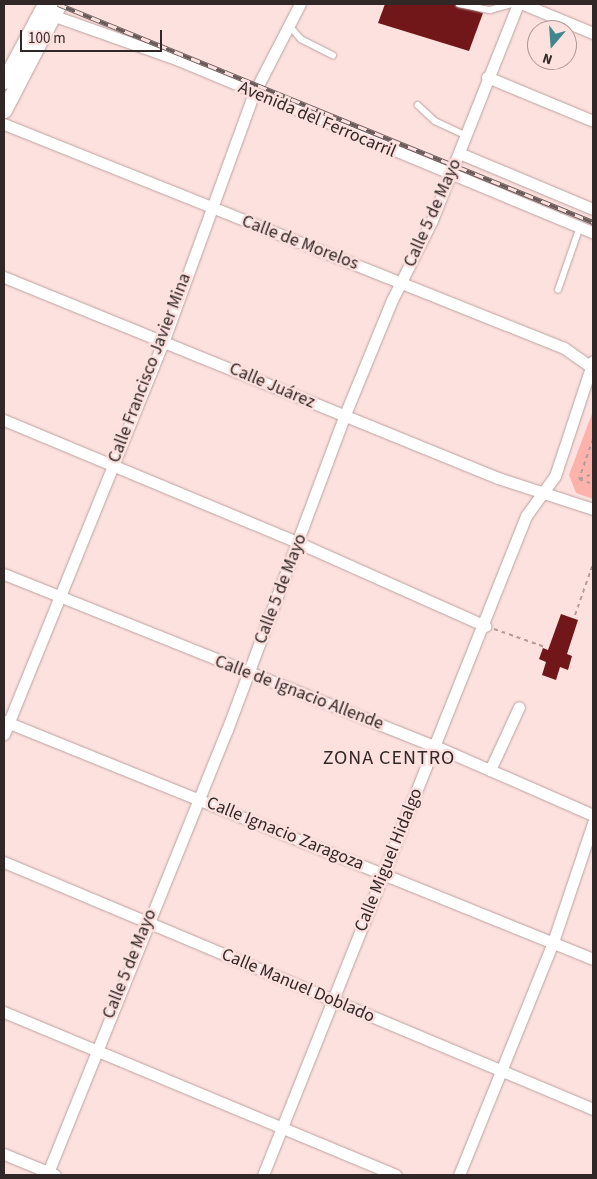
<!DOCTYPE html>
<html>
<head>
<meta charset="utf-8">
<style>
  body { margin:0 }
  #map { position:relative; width:597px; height:1179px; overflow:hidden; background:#fce1de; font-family:"Source Sans 3",sans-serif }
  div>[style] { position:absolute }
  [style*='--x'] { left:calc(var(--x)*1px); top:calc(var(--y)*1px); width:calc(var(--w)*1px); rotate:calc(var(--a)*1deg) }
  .green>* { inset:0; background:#fdb2ac }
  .building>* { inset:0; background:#711619 }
  .path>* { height:2px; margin-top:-1px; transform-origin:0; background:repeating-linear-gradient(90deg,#b29d9b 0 4px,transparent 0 8px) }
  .roads { filter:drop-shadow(0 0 1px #bba19f) drop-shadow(0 0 1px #bba19f) }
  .service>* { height:5.5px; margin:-2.75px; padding:0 2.75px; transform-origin:2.75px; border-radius:2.75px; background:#fff }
  .minor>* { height:11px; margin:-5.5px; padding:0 5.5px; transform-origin:5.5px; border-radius:5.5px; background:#fff }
  .secondary>* { height:15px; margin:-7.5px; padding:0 7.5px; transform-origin:7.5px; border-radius:7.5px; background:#fff }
  .rail>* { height:5px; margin-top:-2.5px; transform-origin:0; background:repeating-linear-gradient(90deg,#fce1de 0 9px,#6a5b5a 0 18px); box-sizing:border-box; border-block:1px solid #6a5b5a }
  span { translate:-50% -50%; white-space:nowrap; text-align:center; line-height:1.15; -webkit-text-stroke:5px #fce1de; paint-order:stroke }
  .street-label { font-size:18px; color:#312726 }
  .quarter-label { font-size:20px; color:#312726; letter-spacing:1px }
  .frame { position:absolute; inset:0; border:5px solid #312726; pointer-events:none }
  .north { position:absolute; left:527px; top:20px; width:50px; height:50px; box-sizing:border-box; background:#fce1de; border:1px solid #ab9794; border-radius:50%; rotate:198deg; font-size:14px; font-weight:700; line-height:20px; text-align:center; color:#312726 }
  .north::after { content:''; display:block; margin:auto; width:18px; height:22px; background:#3f868e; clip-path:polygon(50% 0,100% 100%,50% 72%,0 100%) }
  .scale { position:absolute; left:20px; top:30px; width:142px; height:22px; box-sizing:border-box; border:2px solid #312726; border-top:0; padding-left:6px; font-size:15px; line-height:18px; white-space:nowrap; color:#312726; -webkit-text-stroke:4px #fce1de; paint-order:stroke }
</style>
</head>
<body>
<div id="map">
  <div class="green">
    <i style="clip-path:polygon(593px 411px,593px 499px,576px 493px,569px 475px)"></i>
  </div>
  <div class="building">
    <i style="clip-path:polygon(385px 4px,454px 4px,483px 13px,469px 51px,378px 23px)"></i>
    <i style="clip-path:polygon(561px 614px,578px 620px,567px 654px,572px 656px,568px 670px,560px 667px,556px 680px,542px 675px,546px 662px,539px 659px,543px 648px,548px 650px)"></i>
  </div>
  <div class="path">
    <i style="--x:593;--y:439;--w:42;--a:109.3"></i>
    <i style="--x:579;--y:479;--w:15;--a:20"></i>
    <i style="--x:579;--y:479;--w:15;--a:-20"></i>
    <i style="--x:575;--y:615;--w:54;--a:-70.6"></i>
    <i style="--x:494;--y:629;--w:54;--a:19.4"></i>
  </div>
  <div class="roads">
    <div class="service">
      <i style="--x:459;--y:4;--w:32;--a:11"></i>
      <i style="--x:490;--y:10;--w:23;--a:-15"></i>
      <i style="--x:289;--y:25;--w:18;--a:49"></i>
      <i style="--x:301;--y:39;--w:36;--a:27"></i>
      <i style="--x:418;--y:105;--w:23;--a:43"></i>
      <i style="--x:435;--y:121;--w:33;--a:25"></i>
      <i style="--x:558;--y:290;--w:67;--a:-70.8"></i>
    </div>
    <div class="minor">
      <i style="--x:523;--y:4;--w:76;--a:22.5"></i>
      <i style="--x:46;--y:13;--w:138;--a:19.5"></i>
      <i style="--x:176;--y:59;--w:452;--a:22.6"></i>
      <i style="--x:487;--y:77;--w:115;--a:22.5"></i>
      <i style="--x:4;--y:124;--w:603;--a:21.8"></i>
      <i style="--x:564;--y:348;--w:35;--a:35"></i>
      <i style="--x:459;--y:153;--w:145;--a:22.7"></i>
      <i style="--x:4;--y:277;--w:533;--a:22.14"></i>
      <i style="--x:498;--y:478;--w:100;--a:18.1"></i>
      <i style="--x:4;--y:420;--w:320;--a:22.6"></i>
      <i style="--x:299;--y:543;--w:204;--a:24"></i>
      <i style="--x:4;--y:574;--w:464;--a:21.8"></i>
      <i style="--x:435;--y:746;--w:172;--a:23.6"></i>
      <i style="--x:4;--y:721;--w:635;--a:22"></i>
      <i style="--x:4;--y:734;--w:425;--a:-67.9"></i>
      <i style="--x:164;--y:340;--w:263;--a:-70"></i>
      <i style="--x:254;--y:93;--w:100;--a:-62.7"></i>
      <i style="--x:490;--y:770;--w:69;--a:-65.3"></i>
      <i style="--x:4;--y:862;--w:639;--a:22.75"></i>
      <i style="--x:4;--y:1012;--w:424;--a:22.6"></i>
      <i style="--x:4;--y:1154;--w:55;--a:22.4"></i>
      <i style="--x:47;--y:1175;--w:480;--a:-68"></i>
      <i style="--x:227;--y:730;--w:334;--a:-69.5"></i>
      <i style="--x:344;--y:417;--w:126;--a:-67.7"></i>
      <i style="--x:392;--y:300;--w:89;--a:-63.4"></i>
      <i style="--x:432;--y:220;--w:232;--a:-68.3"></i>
      <i style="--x:263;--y:1175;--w:710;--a:-68.24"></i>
      <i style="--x:526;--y:516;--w:49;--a:-54.1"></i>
      <i style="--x:555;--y:476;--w:121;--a:-71.7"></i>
      <i style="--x:459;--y:1175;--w:251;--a:-68"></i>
      <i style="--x:553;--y:942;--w:126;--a:-71.4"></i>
    </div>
    <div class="secondary">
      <i style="--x:4;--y:81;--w:87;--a:-62"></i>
      <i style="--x:4;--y:110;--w:119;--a:-62.6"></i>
    </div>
  </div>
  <div class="rail">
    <i style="--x:58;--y:4;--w:578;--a:22.17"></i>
  </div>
  <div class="street-label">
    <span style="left:317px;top:120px;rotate:23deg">Avenida del Ferrocarril</span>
    <span style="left:433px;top:213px;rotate:-66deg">Calle 5 de Mayo</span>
    <span style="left:300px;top:243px;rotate:21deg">Calle de Morelos</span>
    <span style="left:150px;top:368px;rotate:-69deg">Calle Francisco Javier Mina</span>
    <span style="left:272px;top:386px;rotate:23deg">Calle Juárez</span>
    <span style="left:281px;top:589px;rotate:-69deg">Calle 5 de Mayo</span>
    <span style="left:299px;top:693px;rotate:21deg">Calle de Ignacio Allende</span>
    <span style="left:285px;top:834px;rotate:22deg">Calle Ignacio Zaragoza</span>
    <span style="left:389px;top:860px;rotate:-68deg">Calle Miguel Hidalgo</span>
    <span style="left:130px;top:964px;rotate:-68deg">Calle 5 de Mayo</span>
    <span style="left:298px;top:986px;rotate:23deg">Calle Manuel Doblado</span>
  </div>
  <div class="quarter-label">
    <span style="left:389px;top:758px">ZONA CENTRO</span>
  </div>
  <div class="frame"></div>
  <div class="north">N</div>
  <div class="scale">100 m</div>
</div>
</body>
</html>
